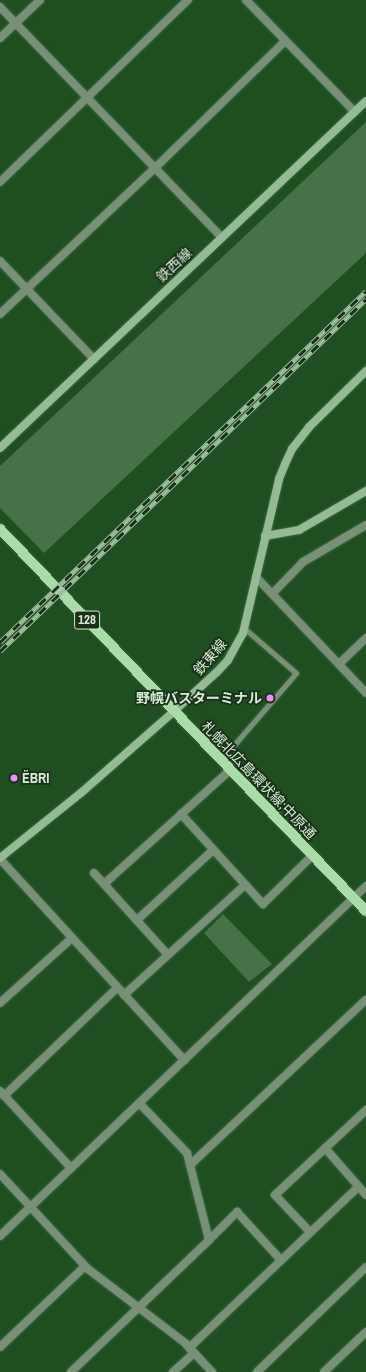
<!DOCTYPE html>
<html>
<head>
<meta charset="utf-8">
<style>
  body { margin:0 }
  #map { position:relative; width:366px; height:1372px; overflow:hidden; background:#1f4f21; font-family:"Archivo Narrow","Noto Sans JP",sans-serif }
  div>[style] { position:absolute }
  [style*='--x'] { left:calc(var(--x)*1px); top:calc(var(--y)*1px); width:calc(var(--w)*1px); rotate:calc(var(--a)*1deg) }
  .green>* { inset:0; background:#477146 }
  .roads { filter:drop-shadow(0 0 1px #3f6b41) drop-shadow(0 0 1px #3f6b41) }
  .lane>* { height:5px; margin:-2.5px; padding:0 2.5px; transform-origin:2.5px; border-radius:2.5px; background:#789077 }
  .street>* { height:8px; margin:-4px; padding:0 4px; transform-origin:4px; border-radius:4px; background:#789077 }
  .secondary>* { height:8px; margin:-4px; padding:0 4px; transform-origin:4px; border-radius:4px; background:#94bb93 }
  .primary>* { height:10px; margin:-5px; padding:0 5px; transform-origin:5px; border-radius:5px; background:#aadca9 }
  .rail>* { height:4.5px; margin-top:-2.25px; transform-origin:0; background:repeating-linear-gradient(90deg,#1b2f1b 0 9px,#9dbe9d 0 18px); box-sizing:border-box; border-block:1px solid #9dbe9d }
  .dots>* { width:11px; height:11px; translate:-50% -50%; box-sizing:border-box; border:2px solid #1b2f1b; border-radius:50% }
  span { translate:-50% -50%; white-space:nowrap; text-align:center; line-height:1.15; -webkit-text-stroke:3.5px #1b2f1b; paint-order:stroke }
  .shield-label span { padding:1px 3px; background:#1b2f1b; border:1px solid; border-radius:3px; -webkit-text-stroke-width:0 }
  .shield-label { font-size:13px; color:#d3edd2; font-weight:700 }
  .street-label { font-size:14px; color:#d3edd2 }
  .poi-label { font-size:14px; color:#d3edd2; font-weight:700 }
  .right { translate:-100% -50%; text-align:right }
  .left { translate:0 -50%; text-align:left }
</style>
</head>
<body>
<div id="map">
  <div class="green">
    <i style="clip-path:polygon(366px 122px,366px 253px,44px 553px,0 508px,0 466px)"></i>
    <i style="clip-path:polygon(223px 914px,272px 964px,249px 982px,204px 933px)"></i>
  </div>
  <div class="roads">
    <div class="lane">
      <i style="--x:221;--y:760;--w:115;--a:-49.2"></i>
      <i style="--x:296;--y:673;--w:69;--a:-139.1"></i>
    </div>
    <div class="street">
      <i style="--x:246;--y:0;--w:156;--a:45.8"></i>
      <i style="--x:0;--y:7;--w:320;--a:46.1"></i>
      <i style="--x:0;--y:38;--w:55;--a:-43.5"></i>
      <i style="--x:0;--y:182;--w:262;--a:-44.1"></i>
      <i style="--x:0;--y:261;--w:136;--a:46.2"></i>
      <i style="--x:0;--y:314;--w:213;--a:-43.3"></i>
      <i style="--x:155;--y:168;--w:182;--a:-44.3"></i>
      <i style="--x:256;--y:577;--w:160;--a:46.5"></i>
      <i style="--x:272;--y:594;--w:45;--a:-45.9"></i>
      <i style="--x:303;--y:562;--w:73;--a:-30.4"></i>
      <i style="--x:339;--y:664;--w:37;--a:-44"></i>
      <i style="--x:181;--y:814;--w:122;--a:47.7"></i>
      <i style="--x:263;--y:904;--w:69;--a:-44.4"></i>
      <i style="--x:0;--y:859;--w:273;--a:47.5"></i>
      <i style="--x:94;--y:873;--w:110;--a:47.9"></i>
      <i style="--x:104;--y:884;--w:170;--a:-42.1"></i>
      <i style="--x:137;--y:920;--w:103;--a:-42.6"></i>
      <i style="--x:124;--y:995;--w:164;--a:-42.3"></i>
      <i style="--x:0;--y:1003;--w:97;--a:-42.1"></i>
      <i style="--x:0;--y:1091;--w:105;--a:47.3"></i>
      <i style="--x:4;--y:1096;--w:156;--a:-43.7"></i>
      <i style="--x:325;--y:1148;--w:62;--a:48.9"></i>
      <i style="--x:190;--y:1165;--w:241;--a:-43.2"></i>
      <i style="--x:0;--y:1174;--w:129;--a:47.2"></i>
      <i style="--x:88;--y:1269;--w:122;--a:37.3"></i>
      <i style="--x:185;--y:1343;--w:40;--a:47"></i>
      <i style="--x:310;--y:1232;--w:51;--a:-133.4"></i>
      <i style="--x:275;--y:1195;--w:125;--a:-43"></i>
      <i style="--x:0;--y:1236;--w:506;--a:-43.72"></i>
      <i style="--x:209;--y:1240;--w:40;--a:-45"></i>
      <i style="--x:237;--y:1212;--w:65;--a:47.5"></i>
      <i style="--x:0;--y:1347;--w:117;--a:-43.6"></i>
      <i style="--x:189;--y:1348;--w:233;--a:-43.6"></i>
      <i style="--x:71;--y:1372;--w:191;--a:-43.7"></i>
      <i style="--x:209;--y:1240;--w:90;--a:-104.2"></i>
      <i style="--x:187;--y:1153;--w:69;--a:-133.8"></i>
      <i style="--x:173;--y:1372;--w:28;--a:-42"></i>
      <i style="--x:257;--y:1372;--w:151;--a:-43.9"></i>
      <i style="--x:324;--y:1372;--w:58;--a:-43.6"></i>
    </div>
    <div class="secondary">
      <i style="--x:0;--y:448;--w:504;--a:-43.47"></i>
      <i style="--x:265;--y:536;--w:35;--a:-10"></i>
      <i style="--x:299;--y:530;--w:78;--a:-30.2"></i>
      <i style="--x:0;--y:858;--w:105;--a:-38.8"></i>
      <i style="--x:82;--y:792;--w:121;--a:-41.3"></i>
      <i style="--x:173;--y:712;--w:59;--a:-42.3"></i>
      <i style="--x:217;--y:672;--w:16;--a:-47"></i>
      <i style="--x:228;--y:660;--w:31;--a:-61"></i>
      <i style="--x:243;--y:633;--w:158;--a:-76.8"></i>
      <i style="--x:279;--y:479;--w:16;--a:-68"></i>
      <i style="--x:285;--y:464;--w:17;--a:-65"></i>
      <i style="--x:292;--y:449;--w:28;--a:-52"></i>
      <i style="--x:309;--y:427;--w:80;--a:-44.5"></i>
    </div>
    <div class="primary">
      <i style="--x:0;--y:529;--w:529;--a:46.23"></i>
    </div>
  </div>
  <div class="rail">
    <i style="--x:0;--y:642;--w:507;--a:-43.8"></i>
    <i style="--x:0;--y:651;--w:508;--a:-43.88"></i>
  </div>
  <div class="dots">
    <i style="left:270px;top:698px;background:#ef8bf7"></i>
    <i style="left:14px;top:778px;background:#ef8bf7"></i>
  </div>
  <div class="shield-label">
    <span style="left:87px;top:620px">128</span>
  </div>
  <div class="street-label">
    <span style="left:174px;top:265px;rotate:-43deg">鉄西線</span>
    <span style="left:210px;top:657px;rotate:-49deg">鉄東線</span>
    <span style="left:259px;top:780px;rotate:46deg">札幌北広島環状線;中原通</span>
  </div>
  <div class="poi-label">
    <span class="right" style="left:262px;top:698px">野幌バスターミナル</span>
    <span class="left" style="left:22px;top:778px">ËBRI</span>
  </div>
</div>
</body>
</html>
